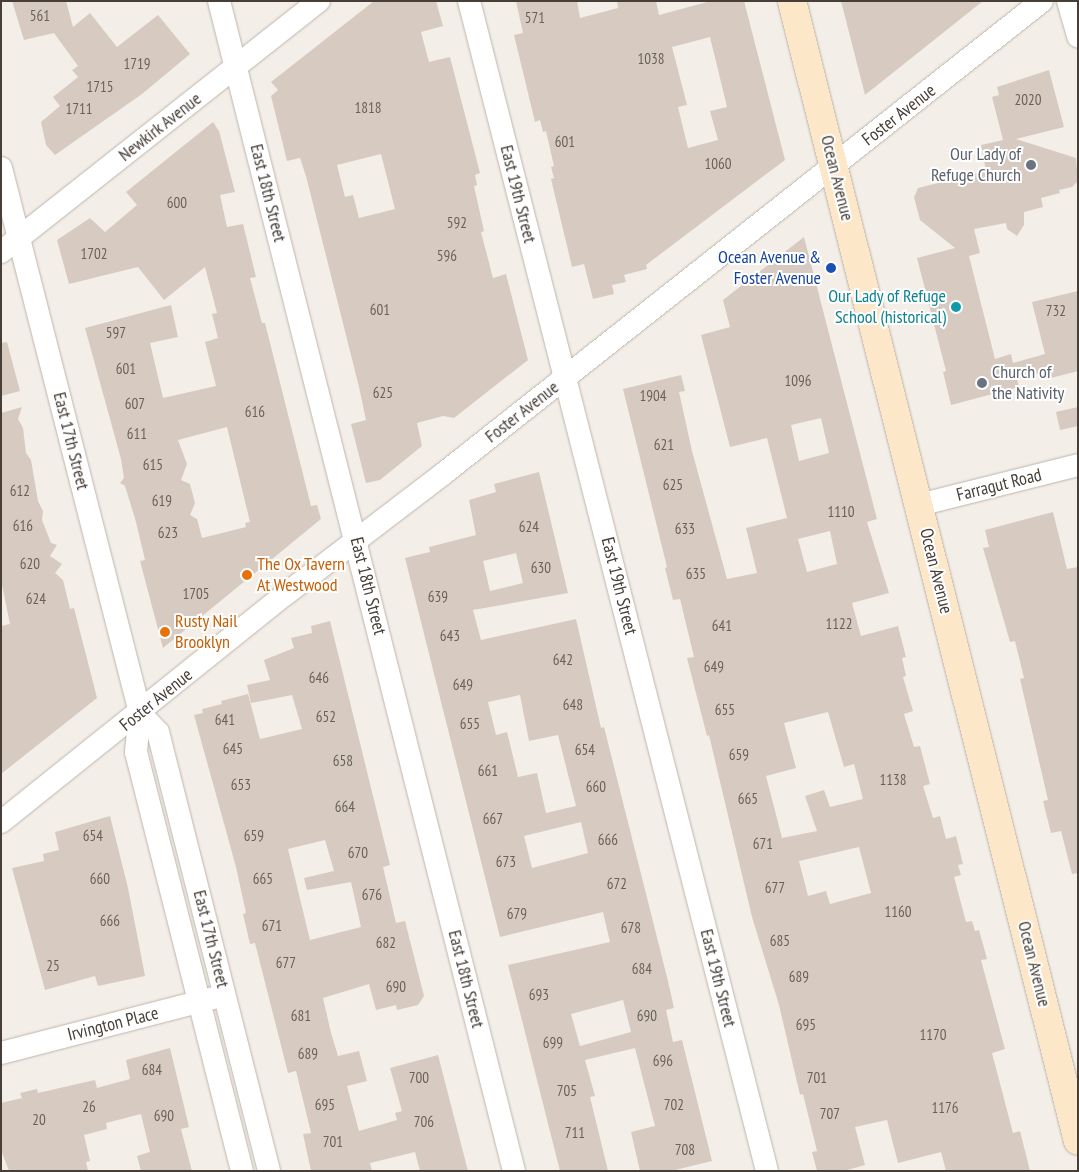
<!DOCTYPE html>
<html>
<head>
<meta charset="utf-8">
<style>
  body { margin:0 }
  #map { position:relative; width:1079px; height:1172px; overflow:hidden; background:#f3eee8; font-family:"PT Sans Narrow",sans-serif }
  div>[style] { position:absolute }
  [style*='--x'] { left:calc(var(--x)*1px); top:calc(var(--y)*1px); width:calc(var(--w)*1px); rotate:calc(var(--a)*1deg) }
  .building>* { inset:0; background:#d7cbc1 }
  .roads { filter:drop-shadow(0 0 1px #beb5ab) drop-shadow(0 0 1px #beb5ab) }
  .street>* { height:22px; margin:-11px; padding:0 11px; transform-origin:11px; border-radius:11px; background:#fff }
  .secondary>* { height:28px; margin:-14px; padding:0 14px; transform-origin:14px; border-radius:14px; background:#fce8c9 }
  .dots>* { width:14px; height:14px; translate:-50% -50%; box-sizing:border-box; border:2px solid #fff; border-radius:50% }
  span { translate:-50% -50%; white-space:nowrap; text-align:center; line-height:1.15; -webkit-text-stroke:4px #fff; paint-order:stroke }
  .number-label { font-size:15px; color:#6a615a }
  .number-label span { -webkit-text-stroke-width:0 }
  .street-label { font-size:18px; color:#463e37 }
  .worship-label { font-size:18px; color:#5b616d }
  .right { translate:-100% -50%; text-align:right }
  .left { translate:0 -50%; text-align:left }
  .transit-label { font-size:18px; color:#164399 }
  .culture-label { font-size:18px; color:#0d838f }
  .food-label { font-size:18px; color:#c56008 }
  .frame { position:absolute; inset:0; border:2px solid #463e37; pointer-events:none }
</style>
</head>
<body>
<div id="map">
  <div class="building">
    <i style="clip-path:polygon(12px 1px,66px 1px,73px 27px,90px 13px,117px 47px,158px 15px,190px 54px,142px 94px,55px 155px,46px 145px,41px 122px,60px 106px,53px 97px,78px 77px,72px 70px,78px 66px,54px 33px,24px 40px)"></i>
    <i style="clip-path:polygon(evenodd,374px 1px,436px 1px,443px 26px,421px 32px,429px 62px,450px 57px,480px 173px,475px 175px,477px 185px,474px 186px,484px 231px,481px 232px,493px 278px,506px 274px,528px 360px,454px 418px,443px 416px,417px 423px,422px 446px,380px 480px,366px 483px,351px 424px,366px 420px,359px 387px,306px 176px,300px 158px,287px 161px,271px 96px,278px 90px,271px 82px,374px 1px,381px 154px,395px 209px,359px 218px,353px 195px,345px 197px,337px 165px,381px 154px)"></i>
    <i style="clip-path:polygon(evenodd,516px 1px,577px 1px,580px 18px,618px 8px,617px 1px,656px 1px,659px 15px,711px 1px,744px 1px,785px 160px,646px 265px,647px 269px,624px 275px,626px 282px,612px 285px,614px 294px,593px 299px,584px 264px,572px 267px,551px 179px,554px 178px,551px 167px,554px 166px,546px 131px,543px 132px,540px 120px,535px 122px,514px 35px,523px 33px,516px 1px,710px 37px,727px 107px,710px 111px,718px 140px,688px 148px,678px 107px,687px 105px,672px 47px,710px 37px)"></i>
    <i style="clip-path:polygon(841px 1px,983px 1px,865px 95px)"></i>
    <i style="clip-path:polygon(1049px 70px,1064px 127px,1016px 139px,1076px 158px,1078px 181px,1072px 187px,1059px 190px,1060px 193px,1041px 198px,1043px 207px,1024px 212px,1024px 225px,1017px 236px,1007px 229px,1006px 223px,974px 229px,980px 253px,969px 256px,995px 359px,1011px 354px,1013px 363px,1045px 354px,1032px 302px,1078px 291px,1078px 371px,1051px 378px,1049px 371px,1017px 379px,1019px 387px,951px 405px,943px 372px,946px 371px,917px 258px,955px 248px,920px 220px,914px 197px,918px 188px,986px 171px,981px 145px,1003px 140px,992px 97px,999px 95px,997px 87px)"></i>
    <i style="clip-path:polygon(evenodd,213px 122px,219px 131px,235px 192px,220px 195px,227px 227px,243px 224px,256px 277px,250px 278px,262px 323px,265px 323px,311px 506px,317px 505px,321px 519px,163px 648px,140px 561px,145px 560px,136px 522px,125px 486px,120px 483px,124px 478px,121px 459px,85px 328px,171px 305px,178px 337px,150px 343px,163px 398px,216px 386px,205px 342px,218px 338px,212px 314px,217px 313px,205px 267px,164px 300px,138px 267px,69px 284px,57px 240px,90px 218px,105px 232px,137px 205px,126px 192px,213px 122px,227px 427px,250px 522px,245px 523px,246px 527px,202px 538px,197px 519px,190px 515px,195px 503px,190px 484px,181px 480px,187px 464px,178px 440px,227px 427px)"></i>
    <i style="clip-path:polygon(evenodd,804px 237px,877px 519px,867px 522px,889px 593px,852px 603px,861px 636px,898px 626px,906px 657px,902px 658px,906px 676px,903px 677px,913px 711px,904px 714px,914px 747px,920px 746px,930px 784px,923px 786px,933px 818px,940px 816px,946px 839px,956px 836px,963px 864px,958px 865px,961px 875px,954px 877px,966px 922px,972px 921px,975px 931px,979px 930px,987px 959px,981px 960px,1005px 1049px,992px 1053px,1013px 1133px,1020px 1131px,1030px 1171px,946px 1171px,941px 1152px,898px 1163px,887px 1120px,855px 1127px,865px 1165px,844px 1171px,817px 1171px,812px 1152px,817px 1151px,803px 1094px,800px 1095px,779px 1005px,752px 917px,709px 735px,707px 736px,687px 658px,694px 657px,680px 599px,673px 600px,665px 568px,667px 567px,623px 389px,681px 375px,685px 391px,679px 392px,692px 451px,727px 579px,757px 573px,746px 528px,787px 518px,767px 438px,730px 447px,701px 335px,730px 327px,723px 300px,804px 237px,821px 418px,829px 453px,799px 461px,791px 425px,821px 418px,804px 237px,830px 531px,837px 564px,807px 572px,798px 539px,830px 531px,804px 237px,828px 712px,844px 767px,854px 764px,863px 799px,830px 807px,824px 790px,805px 796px,817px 831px,782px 838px,766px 776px,796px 768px,784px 723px,828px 712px,804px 237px,859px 847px,871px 893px,830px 904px,826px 891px,808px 896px,799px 861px,859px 847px)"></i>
    <i style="clip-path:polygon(7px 342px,20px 391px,1px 396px,1px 343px)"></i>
    <i style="clip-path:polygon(22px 407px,18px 419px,23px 428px,26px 453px,31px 460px,38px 501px,43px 511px,42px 520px,51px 543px,57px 545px,50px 556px,62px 564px,55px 573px,63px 580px,70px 609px,74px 608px,97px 698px,1px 774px,1px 626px,10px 624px,1px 580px,1px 413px)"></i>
    <i style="clip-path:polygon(1078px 407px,1078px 426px,1060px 430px,1056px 412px)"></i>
    <i style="clip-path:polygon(evenodd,539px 472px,568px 593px,473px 610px,481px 640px,576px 619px,601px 728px,604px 727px,667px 977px,674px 1008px,666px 1010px,673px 1042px,682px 1040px,712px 1161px,671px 1171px,640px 1171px,631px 1132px,655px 1126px,635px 1048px,585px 1060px,595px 1096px,590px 1097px,608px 1171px,560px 1171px,508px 965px,610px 942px,603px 912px,500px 937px,405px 558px,430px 552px,429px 547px,476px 535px,469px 500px,496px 492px,494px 484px,539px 472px,516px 553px,523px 583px,490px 591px,483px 561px,516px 553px,539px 472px,520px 695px,529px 741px,558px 735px,576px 806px,546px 813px,537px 773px,518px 777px,507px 732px,496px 735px,488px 702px,520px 695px,539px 472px,581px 822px,588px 853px,532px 868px,524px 836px,581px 822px,539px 472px,623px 1000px,631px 1032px,580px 1046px,571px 1014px,623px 1000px)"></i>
    <i style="clip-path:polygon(1053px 512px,1067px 569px,1078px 567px,1078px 873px,1072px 874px,1061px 831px,1051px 833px,1043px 801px,1048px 800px,1020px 679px,1024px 678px,1015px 641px,1010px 642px,983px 548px,989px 547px,985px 530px)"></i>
    <i style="clip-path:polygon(evenodd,330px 621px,390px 865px,383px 867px,396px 923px,405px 921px,424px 996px,418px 1005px,397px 1010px,396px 1005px,376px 1010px,369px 984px,323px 998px,331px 1033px,338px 1056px,359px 1051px,367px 1081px,347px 1086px,359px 1131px,397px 1120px,395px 1113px,402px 1111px,390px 1068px,438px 1055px,468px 1171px,420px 1171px,415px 1152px,370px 1163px,372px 1171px,311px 1171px,303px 1134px,311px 1133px,296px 1071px,288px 1073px,255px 943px,250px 944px,243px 914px,246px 913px,236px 867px,194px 715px,203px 713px,202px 709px,222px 704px,221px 701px,248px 694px,260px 739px,302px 729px,292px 695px,251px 703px,247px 685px,270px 680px,264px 660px,294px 648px,291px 638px,312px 633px,311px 626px,330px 621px,325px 840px,334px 871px,304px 878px,307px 890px,351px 882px,361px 927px,310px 940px,288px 849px,325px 840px)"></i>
    <i style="clip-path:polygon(110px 816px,128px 888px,145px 976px,98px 986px,95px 976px,45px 990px,12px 868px,44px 861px,43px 854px,59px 850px,55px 832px)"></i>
    <i style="clip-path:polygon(170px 1048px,189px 1127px,181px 1129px,192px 1171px,141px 1171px,137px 1156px,150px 1152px,141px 1114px,106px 1123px,107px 1129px,84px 1135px,90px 1161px,86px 1162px,88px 1171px,9px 1171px,1px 1150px,1px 1103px,22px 1098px,20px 1093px,37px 1089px,38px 1093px,95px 1080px,97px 1088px,130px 1079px,126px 1060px)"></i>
  </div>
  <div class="roads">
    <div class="street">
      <i style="--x:219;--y:1;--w:1207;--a:75.85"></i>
      <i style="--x:469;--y:1;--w:1207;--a:75.71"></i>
      <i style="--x:1068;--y:1;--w:37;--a:74"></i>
      <i style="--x:1;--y:168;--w:562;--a:75.69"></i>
      <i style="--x:140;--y:713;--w:39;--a:96"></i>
      <i style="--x:136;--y:752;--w:432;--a:75.8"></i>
      <i style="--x:1;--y:252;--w:405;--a:-38.3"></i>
      <i style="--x:919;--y:505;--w:164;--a:-14.1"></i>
      <i style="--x:140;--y:713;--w:26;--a:47"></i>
      <i style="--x:158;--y:732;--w:453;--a:75.8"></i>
      <i style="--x:1;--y:822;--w:366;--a:-38.7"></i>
      <i style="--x:287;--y:593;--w:196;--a:-37.3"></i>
      <i style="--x:443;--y:474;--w:763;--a:-38.3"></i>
      <i style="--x:1;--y:1053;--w:219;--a:-14.5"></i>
    </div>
    <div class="secondary">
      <i style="--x:792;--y:1;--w:1175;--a:75.92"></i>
    </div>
  </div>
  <div class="dots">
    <i style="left:1031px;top:165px;background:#6b7280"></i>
    <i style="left:831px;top:268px;background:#1a4fb4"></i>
    <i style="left:956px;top:307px;background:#0f9aa8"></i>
    <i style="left:982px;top:383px;background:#6b7280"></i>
    <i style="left:247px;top:575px;background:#e8710a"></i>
    <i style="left:165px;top:632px;background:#e8710a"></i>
  </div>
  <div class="number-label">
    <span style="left:40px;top:16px">561</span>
    <span style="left:535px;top:18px">571</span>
    <span style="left:651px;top:59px">1038</span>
    <span style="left:137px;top:64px">1719</span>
    <span style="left:100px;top:87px">1715</span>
    <span style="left:1028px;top:100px">2020</span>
    <span style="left:368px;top:108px">1818</span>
    <span style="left:79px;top:109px">1711</span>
    <span style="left:565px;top:142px">601</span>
    <span style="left:718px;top:164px">1060</span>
    <span style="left:177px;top:203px">600</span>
    <span style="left:457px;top:223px">592</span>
    <span style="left:94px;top:254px">1702</span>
    <span style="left:447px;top:256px">596</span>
    <span style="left:380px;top:310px">601</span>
    <span style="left:1056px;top:311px">732</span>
    <span style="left:116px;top:333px">597</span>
    <span style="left:126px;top:369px">601</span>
    <span style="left:798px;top:381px">1096</span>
    <span style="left:383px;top:393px">625</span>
    <span style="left:653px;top:396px">1904</span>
    <span style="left:135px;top:404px">607</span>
    <span style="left:255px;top:412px">616</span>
    <span style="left:137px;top:434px">611</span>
    <span style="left:664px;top:445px">621</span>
    <span style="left:153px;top:465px">615</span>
    <span style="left:673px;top:485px">625</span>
    <span style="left:20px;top:491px">612</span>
    <span style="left:162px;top:501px">619</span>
    <span style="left:841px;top:512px">1110</span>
    <span style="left:23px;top:526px">616</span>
    <span style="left:529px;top:527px">624</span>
    <span style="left:685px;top:529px">633</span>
    <span style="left:168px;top:533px">623</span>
    <span style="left:30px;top:564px">620</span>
    <span style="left:541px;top:568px">630</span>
    <span style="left:696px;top:574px">635</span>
    <span style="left:196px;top:594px">1705</span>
    <span style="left:438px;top:597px">639</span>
    <span style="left:36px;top:599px">624</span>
    <span style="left:839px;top:624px">1122</span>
    <span style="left:722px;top:626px">641</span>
    <span style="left:450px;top:636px">643</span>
    <span style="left:563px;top:660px">642</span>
    <span style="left:714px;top:667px">649</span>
    <span style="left:319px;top:678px">646</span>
    <span style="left:463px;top:685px">649</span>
    <span style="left:573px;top:705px">648</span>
    <span style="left:725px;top:710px">655</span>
    <span style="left:326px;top:717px">652</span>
    <span style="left:225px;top:720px">641</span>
    <span style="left:470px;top:724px">655</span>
    <span style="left:233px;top:749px">645</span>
    <span style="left:585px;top:750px">654</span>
    <span style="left:739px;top:755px">659</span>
    <span style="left:343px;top:761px">658</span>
    <span style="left:488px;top:771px">661</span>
    <span style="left:893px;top:780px">1138</span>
    <span style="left:241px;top:785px">653</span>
    <span style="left:596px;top:787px">660</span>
    <span style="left:748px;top:799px">665</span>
    <span style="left:345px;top:807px">664</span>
    <span style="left:493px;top:819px">667</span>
    <span style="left:93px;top:836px">654</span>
    <span style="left:254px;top:836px">659</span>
    <span style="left:608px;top:840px">666</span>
    <span style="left:763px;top:844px">671</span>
    <span style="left:358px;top:853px">670</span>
    <span style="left:506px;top:862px">673</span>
    <span style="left:100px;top:879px">660</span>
    <span style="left:263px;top:879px">665</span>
    <span style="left:617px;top:884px">672</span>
    <span style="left:775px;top:888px">677</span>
    <span style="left:372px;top:895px">676</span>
    <span style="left:898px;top:912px">1160</span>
    <span style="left:517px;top:914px">679</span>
    <span style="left:110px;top:921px">666</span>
    <span style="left:272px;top:926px">671</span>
    <span style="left:631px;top:928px">678</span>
    <span style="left:780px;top:941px">685</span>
    <span style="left:386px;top:943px">682</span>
    <span style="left:286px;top:963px">677</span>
    <span style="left:53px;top:966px">25</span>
    <span style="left:642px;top:969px">684</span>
    <span style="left:799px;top:977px">689</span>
    <span style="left:396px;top:987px">690</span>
    <span style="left:539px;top:995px">693</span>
    <span style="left:301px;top:1016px">681</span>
    <span style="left:647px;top:1016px">690</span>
    <span style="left:806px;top:1025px">695</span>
    <span style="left:933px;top:1035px">1170</span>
    <span style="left:553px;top:1043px">699</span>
    <span style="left:308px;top:1054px">689</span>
    <span style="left:663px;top:1061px">696</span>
    <span style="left:152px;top:1070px">684</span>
    <span style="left:419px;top:1078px">700</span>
    <span style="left:817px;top:1078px">701</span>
    <span style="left:567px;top:1091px">705</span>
    <span style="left:325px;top:1105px">695</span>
    <span style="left:674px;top:1105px">702</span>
    <span style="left:89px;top:1107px">26</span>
    <span style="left:945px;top:1108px">1176</span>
    <span style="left:830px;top:1114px">707</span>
    <span style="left:164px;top:1116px">690</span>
    <span style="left:39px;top:1120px">20</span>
    <span style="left:424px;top:1122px">706</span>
    <span style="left:575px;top:1133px">711</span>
    <span style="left:333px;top:1142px">701</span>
    <span style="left:685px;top:1150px">708</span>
  </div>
  <div class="street-label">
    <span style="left:899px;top:115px;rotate:-38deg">Foster Avenue</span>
    <span style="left:160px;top:127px;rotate:-38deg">Newkirk Avenue</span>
    <span style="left:837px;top:178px;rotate:76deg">Ocean Avenue</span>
    <span style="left:268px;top:193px;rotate:76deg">East 18th Street</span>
    <span style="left:518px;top:194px;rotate:76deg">East 19th Street</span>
    <span style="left:522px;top:412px;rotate:-38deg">Foster Avenue</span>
    <span style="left:71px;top:441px;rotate:76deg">East 17th Street</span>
    <span style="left:999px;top:485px;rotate:-14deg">Farragut Road</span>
    <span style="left:936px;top:571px;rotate:76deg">Ocean Avenue</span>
    <span style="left:368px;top:586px;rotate:76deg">East 18th Street</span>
    <span style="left:619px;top:586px;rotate:76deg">East 19th Street</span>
    <span style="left:156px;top:700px;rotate:-39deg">Foster Avenue</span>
    <span style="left:211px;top:939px;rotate:76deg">East 17th Street</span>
    <span style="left:1034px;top:964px;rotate:76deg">Ocean Avenue</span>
    <span style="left:718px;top:978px;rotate:76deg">East 19th Street</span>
    <span style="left:466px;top:979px;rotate:76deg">East 18th Street</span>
    <span style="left:113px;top:1024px;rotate:-14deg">Irvington Place</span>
  </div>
  <div class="worship-label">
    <span class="right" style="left:1021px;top:165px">Our Lady of<br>Refuge Church</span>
    <span class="left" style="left:992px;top:383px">Church of<br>the Nativity</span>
  </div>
  <div class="transit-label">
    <span class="right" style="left:821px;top:268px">Ocean Avenue &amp;<br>Foster Avenue</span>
  </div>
  <div class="culture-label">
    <span class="right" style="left:946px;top:307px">Our Lady of Refuge<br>School (historical)</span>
  </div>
  <div class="food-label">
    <span class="left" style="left:257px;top:575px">The Ox Tavern<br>At Westwood</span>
    <span class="left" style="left:175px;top:632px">Rusty Nail<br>Brooklyn</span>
  </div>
  <div class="frame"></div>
</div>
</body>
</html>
